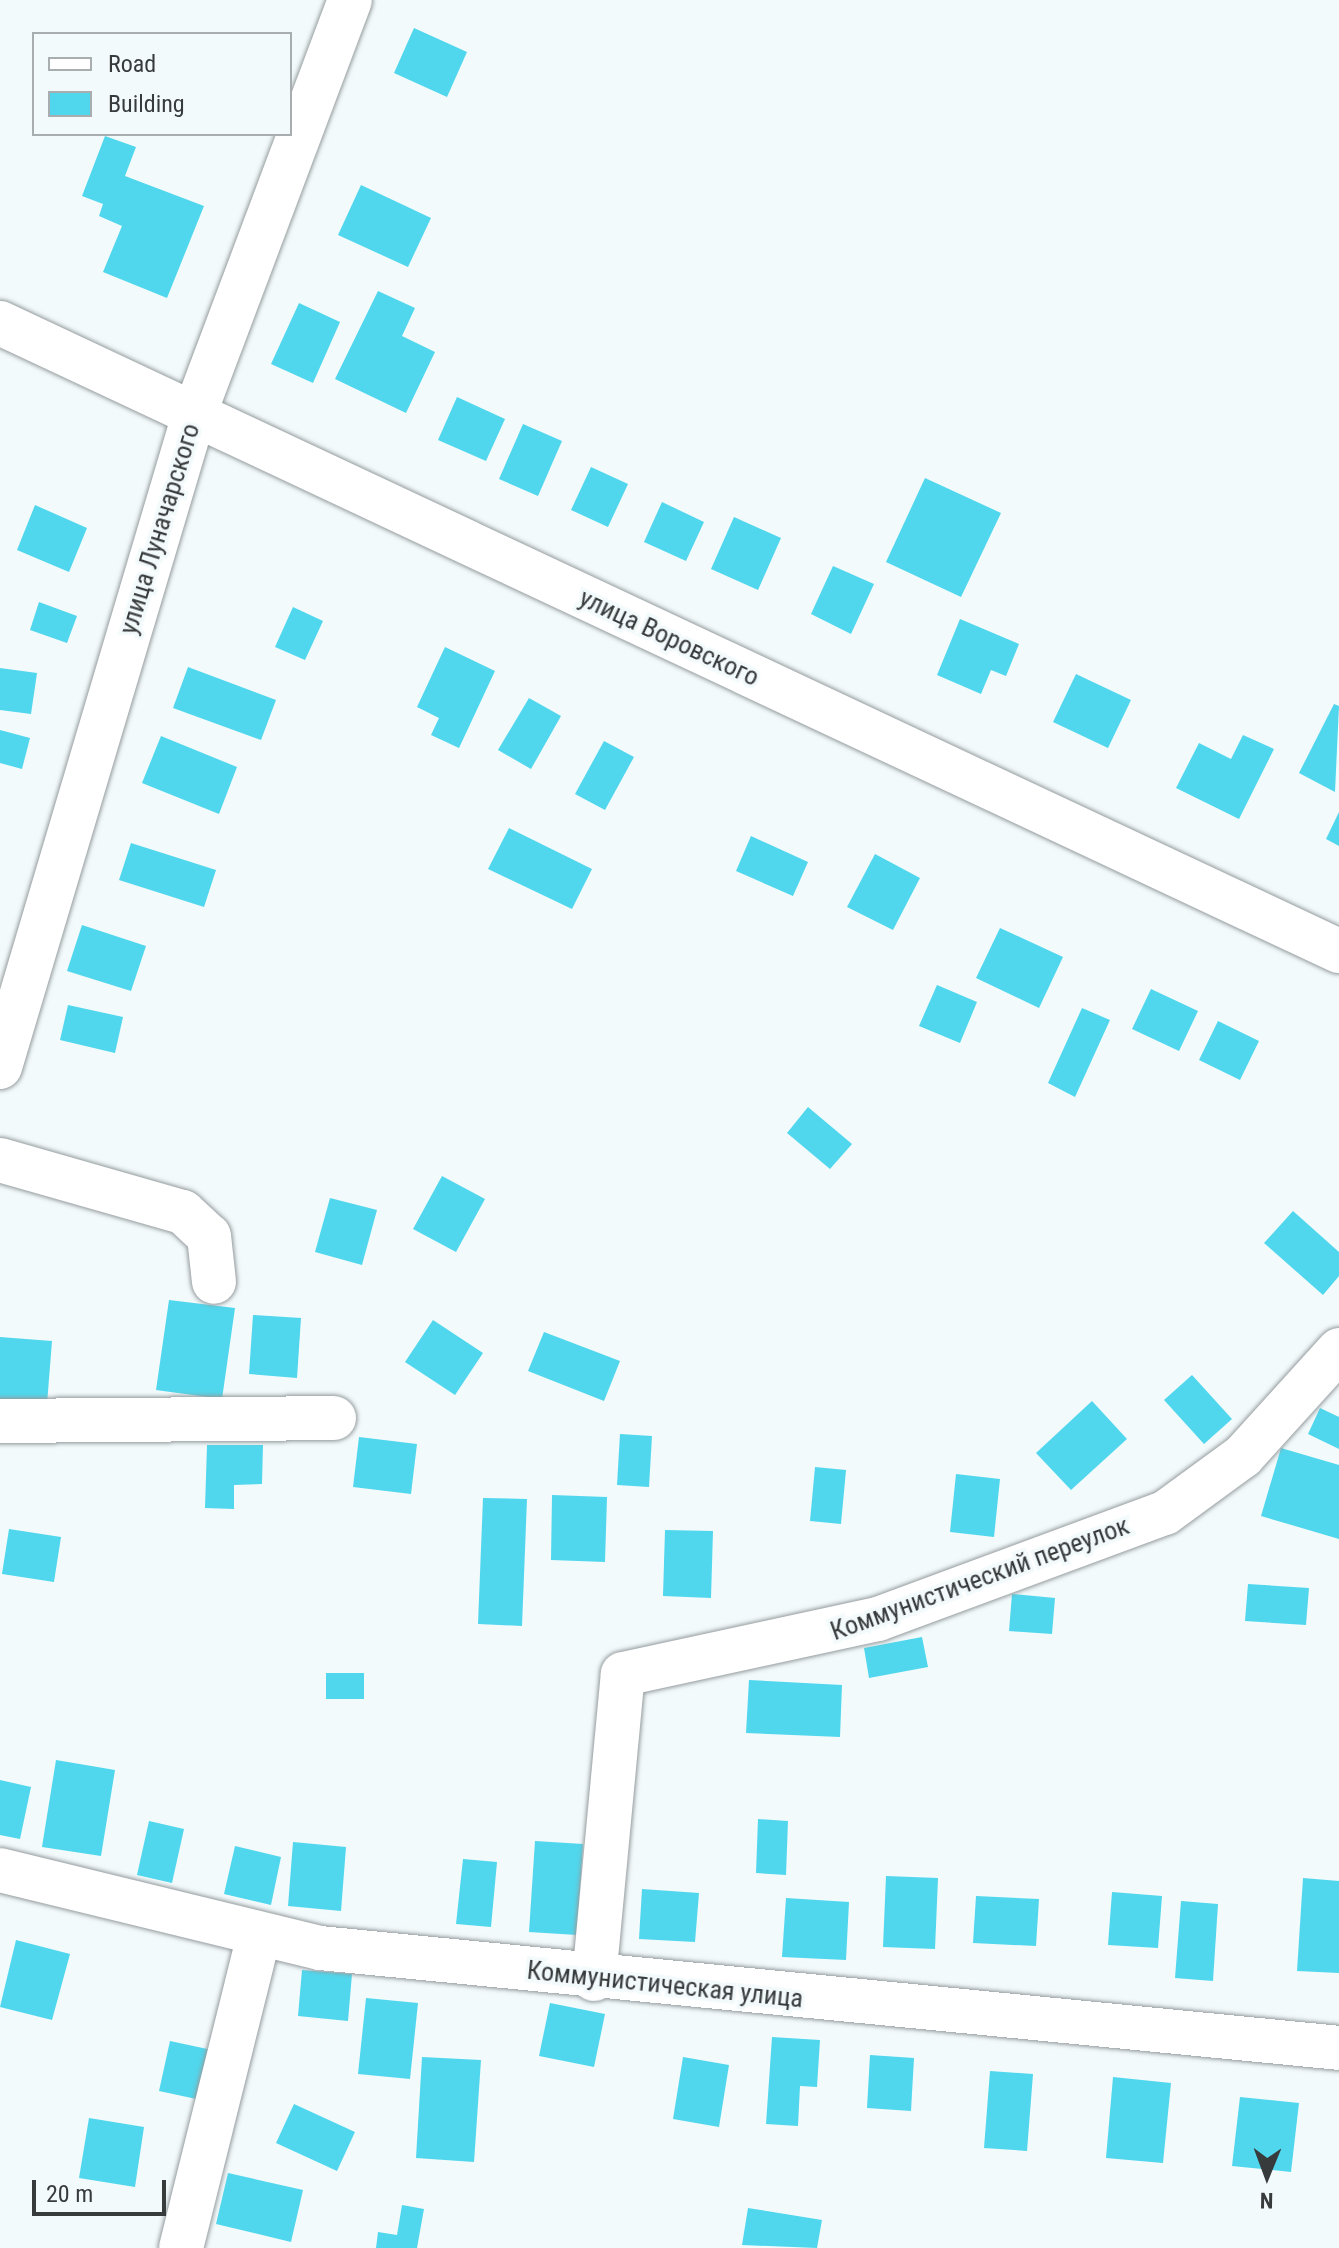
<!DOCTYPE html>
<html>
<head>
<meta charset="utf-8">
<style>
  body { margin:0 }
  #map { position:relative; width:1339px; height:2248px; overflow:hidden; background:#f3fafc; font-family:"Roboto Condensed",sans-serif }
  div>[style] { position:absolute }
  [style*='--x'] { left:calc(var(--x)*1px); top:calc(var(--y)*1px); width:calc(var(--w)*1px); rotate:calc(var(--a)*1deg) }
  .building>* { inset:0; background:#50d7ed }
  .roads { filter:drop-shadow(0 0 2px #959c9e) drop-shadow(0 0 2px #959c9e) }
  .minor>* { height:44px; margin:-22px; padding:0 22px; transform-origin:22px; border-radius:22px; background:#fff }
  span { translate:-50% -50%; white-space:nowrap; text-align:center; line-height:1.15; -webkit-text-stroke:7px #f3fafc; paint-order:stroke }
  .street-label { font-size:26px; color:#383b3c }
  .legend { position:absolute; left:32px; top:32px; width:260px; height:104px; box-sizing:border-box; background:#f3fafc; border:2px solid #a8aeaf; margin:0; padding:10px 14px; list-style:none; font-size:24px; color:#383b3c }
  .legend li { display:flex; align-items:center; gap:16px; height:40px }
  .legend b { width:40px; border:2px solid #a8aeaf }
  .north { position:absolute; left:1227px; top:2136px; width:80px; height:80px; -webkit-text-stroke:6px #f3fafc; paint-order:stroke; rotate:181deg; font-size:22px; font-weight:700; line-height:32px; text-align:center; color:#383b3c }
  .north::after { content:''; display:block; margin:auto; width:28px; height:36px; background:#383b3c; clip-path:polygon(50% 0,100% 100%,50% 72%,0 100%) }
  .scale { position:absolute; left:32px; top:2180px; width:134px; height:36px; box-sizing:border-box; border:4px solid #383b3c; border-top:0; padding-left:10px; font-size:24px; line-height:28px; white-space:nowrap; color:#383b3c; -webkit-text-stroke:6px #f3fafc; paint-order:stroke }
</style>
</head>
<body>
<div id="map">
  <div class="building">
    <i style="clip-path:polygon(414px 28px,467px 52px,447px 97px,394px 73px)"></i>
    <i style="clip-path:polygon(105px 136px,136px 147px,125px 176px,204px 206px,167px 298px,103px 272px,122px 226px,99px 216px,103px 204px,82px 196px)"></i>
    <i style="clip-path:polygon(361px 185px,431px 218px,408px 267px,338px 235px)"></i>
    <i style="clip-path:polygon(378px 291px,415px 308px,402px 336px,435px 352px,406px 413px,335px 379px)"></i>
    <i style="clip-path:polygon(299px 303px,340px 322px,313px 383px,271px 364px)"></i>
    <i style="clip-path:polygon(457px 397px,505px 419px,486px 461px,438px 440px)"></i>
    <i style="clip-path:polygon(523px 424px,562px 441px,538px 496px,499px 479px)"></i>
    <i style="clip-path:polygon(591px 467px,628px 484px,608px 527px,571px 510px)"></i>
    <i style="clip-path:polygon(925px 478px,1001px 513px,961px 597px,886px 562px)"></i>
    <i style="clip-path:polygon(662px 502px,704px 522px,686px 561px,644px 542px)"></i>
    <i style="clip-path:polygon(35px 505px,87px 528px,69px 572px,17px 550px)"></i>
    <i style="clip-path:polygon(734px 517px,781px 538px,758px 590px,711px 569px)"></i>
    <i style="clip-path:polygon(833px 566px,874px 584px,851px 634px,811px 614px)"></i>
    <i style="clip-path:polygon(39px 602px,77px 616px,67px 643px,30px 630px)"></i>
    <i style="clip-path:polygon(293px 607px,323px 621px,305px 660px,275px 647px)"></i>
    <i style="clip-path:polygon(960px 619px,1019px 644px,1006px 676px,991px 670px,981px 694px,937px 675px)"></i>
    <i style="clip-path:polygon(445px 647px,495px 671px,459px 748px,431px 735px,439px 718px,417px 707px)"></i>
    <i style="clip-path:polygon(188px 667px,276px 700px,261px 740px,173px 708px)"></i>
    <i style="clip-path:polygon(0 668px,37px 673px,31px 714px,0 710px)"></i>
    <i style="clip-path:polygon(1076px 674px,1131px 700px,1108px 748px,1053px 722px)"></i>
    <i style="clip-path:polygon(529px 698px,561px 716px,531px 769px,498px 750px)"></i>
    <i style="clip-path:polygon(1334px 704px,1339px 706px,1335px 792px,1299px 773px)"></i>
    <i style="clip-path:polygon(0 730px,30px 738px,22px 769px,0 763px)"></i>
    <i style="clip-path:polygon(1243px 735px,1274px 749px,1239px 819px,1176px 788px,1199px 743px,1231px 759px)"></i>
    <i style="clip-path:polygon(161px 736px,237px 767px,219px 814px,142px 783px)"></i>
    <i style="clip-path:polygon(604px 741px,634px 757px,605px 810px,575px 794px)"></i>
    <i style="clip-path:polygon(1339px 812px,1339px 846px,1326px 839px)"></i>
    <i style="clip-path:polygon(509px 828px,592px 869px,572px 909px,488px 869px)"></i>
    <i style="clip-path:polygon(751px 836px,808px 862px,793px 896px,736px 871px)"></i>
    <i style="clip-path:polygon(131px 843px,216px 870px,204px 907px,119px 880px)"></i>
    <i style="clip-path:polygon(875px 854px,920px 878px,893px 930px,847px 907px)"></i>
    <i style="clip-path:polygon(82px 925px,146px 946px,131px 991px,67px 971px)"></i>
    <i style="clip-path:polygon(1000px 928px,1063px 957px,1039px 1008px,976px 978px)"></i>
    <i style="clip-path:polygon(937px 985px,977px 1002px,960px 1043px,919px 1026px)"></i>
    <i style="clip-path:polygon(1151px 989px,1198px 1011px,1179px 1051px,1132px 1029px)"></i>
    <i style="clip-path:polygon(68px 1005px,123px 1017px,115px 1053px,60px 1040px)"></i>
    <i style="clip-path:polygon(1082px 1008px,1110px 1020px,1075px 1097px,1048px 1083px)"></i>
    <i style="clip-path:polygon(1218px 1021px,1259px 1041px,1240px 1080px,1199px 1060px)"></i>
    <i style="clip-path:polygon(808px 1107px,852px 1144px,830px 1169px,787px 1133px)"></i>
    <i style="clip-path:polygon(442px 1176px,485px 1199px,456px 1252px,413px 1229px)"></i>
    <i style="clip-path:polygon(330px 1198px,377px 1210px,362px 1265px,315px 1252px)"></i>
    <i style="clip-path:polygon(1293px 1211px,1339px 1252px,1339px 1276px,1323px 1295px,1264px 1243px)"></i>
    <i style="clip-path:polygon(169px 1300px,235px 1308px,222px 1399px,156px 1390px)"></i>
    <i style="clip-path:polygon(253px 1315px,301px 1318px,297px 1378px,249px 1374px)"></i>
    <i style="clip-path:polygon(433px 1320px,483px 1353px,455px 1395px,405px 1362px)"></i>
    <i style="clip-path:polygon(544px 1332px,620px 1361px,604px 1401px,528px 1371px)"></i>
    <i style="clip-path:polygon(0 1337px,52px 1341px,47px 1404px,0 1400px)"></i>
    <i style="clip-path:polygon(1192px 1375px,1232px 1419px,1204px 1444px,1164px 1400px)"></i>
    <i style="clip-path:polygon(1092px 1401px,1127px 1439px,1071px 1490px,1036px 1453px)"></i>
    <i style="clip-path:polygon(1320px 1408px,1339px 1417px,1339px 1449px,1308px 1434px)"></i>
    <i style="clip-path:polygon(620px 1434px,652px 1436px,649px 1487px,617px 1485px)"></i>
    <i style="clip-path:polygon(359px 1437px,417px 1444px,411px 1494px,353px 1487px)"></i>
    <i style="clip-path:polygon(207px 1445px,263px 1445px,262px 1484px,234px 1485px,234px 1509px,205px 1508px)"></i>
    <i style="clip-path:polygon(1281px 1448px,1339px 1465px,1339px 1539px,1261px 1516px)"></i>
    <i style="clip-path:polygon(815px 1467px,846px 1470px,841px 1524px,810px 1521px)"></i>
    <i style="clip-path:polygon(956px 1474px,1000px 1479px,994px 1537px,950px 1532px)"></i>
    <i style="clip-path:polygon(552px 1495px,607px 1497px,605px 1562px,551px 1560px)"></i>
    <i style="clip-path:polygon(483px 1498px,527px 1499px,522px 1626px,478px 1624px)"></i>
    <i style="clip-path:polygon(9px 1529px,61px 1537px,54px 1582px,2px 1574px)"></i>
    <i style="clip-path:polygon(665px 1530px,713px 1531px,711px 1598px,663px 1596px)"></i>
    <i style="clip-path:polygon(1248px 1584px,1309px 1588px,1306px 1625px,1245px 1621px)"></i>
    <i style="clip-path:polygon(1012px 1594px,1055px 1598px,1052px 1634px,1009px 1631px)"></i>
    <i style="clip-path:polygon(922px 1637px,928px 1667px,869px 1678px,864px 1648px)"></i>
    <i style="clip-path:polygon(326px 1673px,364px 1673px,364px 1699px,326px 1699px)"></i>
    <i style="clip-path:polygon(749px 1680px,842px 1685px,840px 1737px,746px 1733px)"></i>
    <i style="clip-path:polygon(56px 1760px,115px 1770px,101px 1856px,42px 1847px)"></i>
    <i style="clip-path:polygon(0 1780px,31px 1787px,20px 1839px,0 1835px)"></i>
    <i style="clip-path:polygon(758px 1819px,788px 1821px,786px 1875px,756px 1873px)"></i>
    <i style="clip-path:polygon(149px 1821px,184px 1829px,172px 1883px,137px 1875px)"></i>
    <i style="clip-path:polygon(535px 1841px,583px 1844px,577px 1935px,529px 1932px)"></i>
    <i style="clip-path:polygon(293px 1842px,346px 1847px,341px 1911px,288px 1906px)"></i>
    <i style="clip-path:polygon(235px 1846px,281px 1857px,271px 1905px,224px 1894px)"></i>
    <i style="clip-path:polygon(463px 1859px,497px 1862px,491px 1927px,456px 1924px)"></i>
    <i style="clip-path:polygon(886px 1876px,938px 1878px,935px 1949px,883px 1947px)"></i>
    <i style="clip-path:polygon(1303px 1878px,1339px 1881px,1339px 1973px,1297px 1971px)"></i>
    <i style="clip-path:polygon(642px 1889px,699px 1893px,695px 1942px,639px 1939px)"></i>
    <i style="clip-path:polygon(1112px 1892px,1162px 1896px,1158px 1948px,1108px 1945px)"></i>
    <i style="clip-path:polygon(976px 1896px,1039px 1899px,1036px 1946px,973px 1943px)"></i>
    <i style="clip-path:polygon(786px 1898px,849px 1902px,846px 1960px,782px 1957px)"></i>
    <i style="clip-path:polygon(1181px 1901px,1218px 1904px,1213px 1981px,1175px 1978px)"></i>
    <i style="clip-path:polygon(16px 1940px,70px 1954px,52px 2020px,0 2007px)"></i>
    <i style="clip-path:polygon(302px 1970px,352px 1974px,348px 2021px,298px 2016px)"></i>
    <i style="clip-path:polygon(366px 1998px,418px 2003px,410px 2079px,358px 2074px)"></i>
    <i style="clip-path:polygon(550px 2003px,605px 2014px,594px 2067px,539px 2056px)"></i>
    <i style="clip-path:polygon(772px 2037px,820px 2040px,817px 2087px,800px 2086px,798px 2126px,766px 2124px)"></i>
    <i style="clip-path:polygon(170px 2041px,212px 2050px,201px 2100px,159px 2091px)"></i>
    <i style="clip-path:polygon(870px 2055px,914px 2058px,911px 2111px,867px 2108px)"></i>
    <i style="clip-path:polygon(422px 2057px,481px 2060px,474px 2162px,416px 2158px)"></i>
    <i style="clip-path:polygon(683px 2057px,729px 2065px,719px 2127px,673px 2119px)"></i>
    <i style="clip-path:polygon(990px 2071px,1033px 2074px,1027px 2151px,984px 2148px)"></i>
    <i style="clip-path:polygon(1113px 2077px,1171px 2083px,1163px 2163px,1106px 2158px)"></i>
    <i style="clip-path:polygon(1240px 2097px,1299px 2103px,1291px 2172px,1232px 2166px)"></i>
    <i style="clip-path:polygon(294px 2104px,355px 2132px,337px 2171px,276px 2143px)"></i>
    <i style="clip-path:polygon(89px 2118px,144px 2127px,135px 2187px,79px 2178px)"></i>
    <i style="clip-path:polygon(228px 2173px,303px 2190px,291px 2242px,216px 2224px)"></i>
    <i style="clip-path:polygon(402px 2205px,424px 2209px,417px 2248px,376px 2248px,378px 2232px,397px 2235px)"></i>
    <i style="clip-path:polygon(748px 2208px,822px 2220px,817px 2248px,742px 2245px)"></i>
  </div>
  <div class="roads">
    <div class="minor">
      <i style="--x:0;--y:323;--w:1479;--a:25.13"></i>
      <i style="--x:0;--y:1067;--w:680;--a:-73.43"></i>
      <i style="--x:194;--y:415;--w:443;--a:-69.4"></i>
      <i style="--x:0;--y:1160;--w:190;--a:15.9"></i>
      <i style="--x:183;--y:1212;--w:35;--a:43"></i>
      <i style="--x:209;--y:1236;--w:46;--a:83.8"></i>
      <i style="--x:0;--y:1421;--w:334;--a:-0.5"></i>
      <i style="--x:0;--y:1870;--w:329;--a:13.7"></i>
      <i style="--x:320;--y:1948;--w:1024;--a:5.6"></i>
      <i style="--x:594;--y:1979;--w:306;--a:-84.6"></i>
      <i style="--x:623;--y:1674;--w:261;--a:-12.2"></i>
      <i style="--x:878;--y:1619;--w:306;--a:-20.3"></i>
      <i style="--x:1165;--y:1513;--w:97;--a:-36.2"></i>
      <i style="--x:1243;--y:1456;--w:143;--a:-47.8"></i>
      <i style="--x:181;--y:2248;--w:323;--a:-76"></i>
    </div>
  </div>
  <div class="street-label">
    <span style="left:160px;top:529px;rotate:-73deg">улица Луначарского</span>
    <span style="left:669px;top:638px;rotate:25deg">улица Воровского</span>
    <span style="left:980px;top:1579px;rotate:-20deg">Коммунистический переулок</span>
    <span style="left:665px;top:1985px;rotate:6deg">Коммунистическая улица</span>
  </div>
  <ul class="legend">
  <li><b style="height:10px;background:#fff"></b>Road</li>
  <li><b style="height:22px;background:#50d7ed"></b>Building</li>
  </ul>
  <div class="north">N</div>
  <div class="scale">20 m</div>
</div>
</body>
</html>
